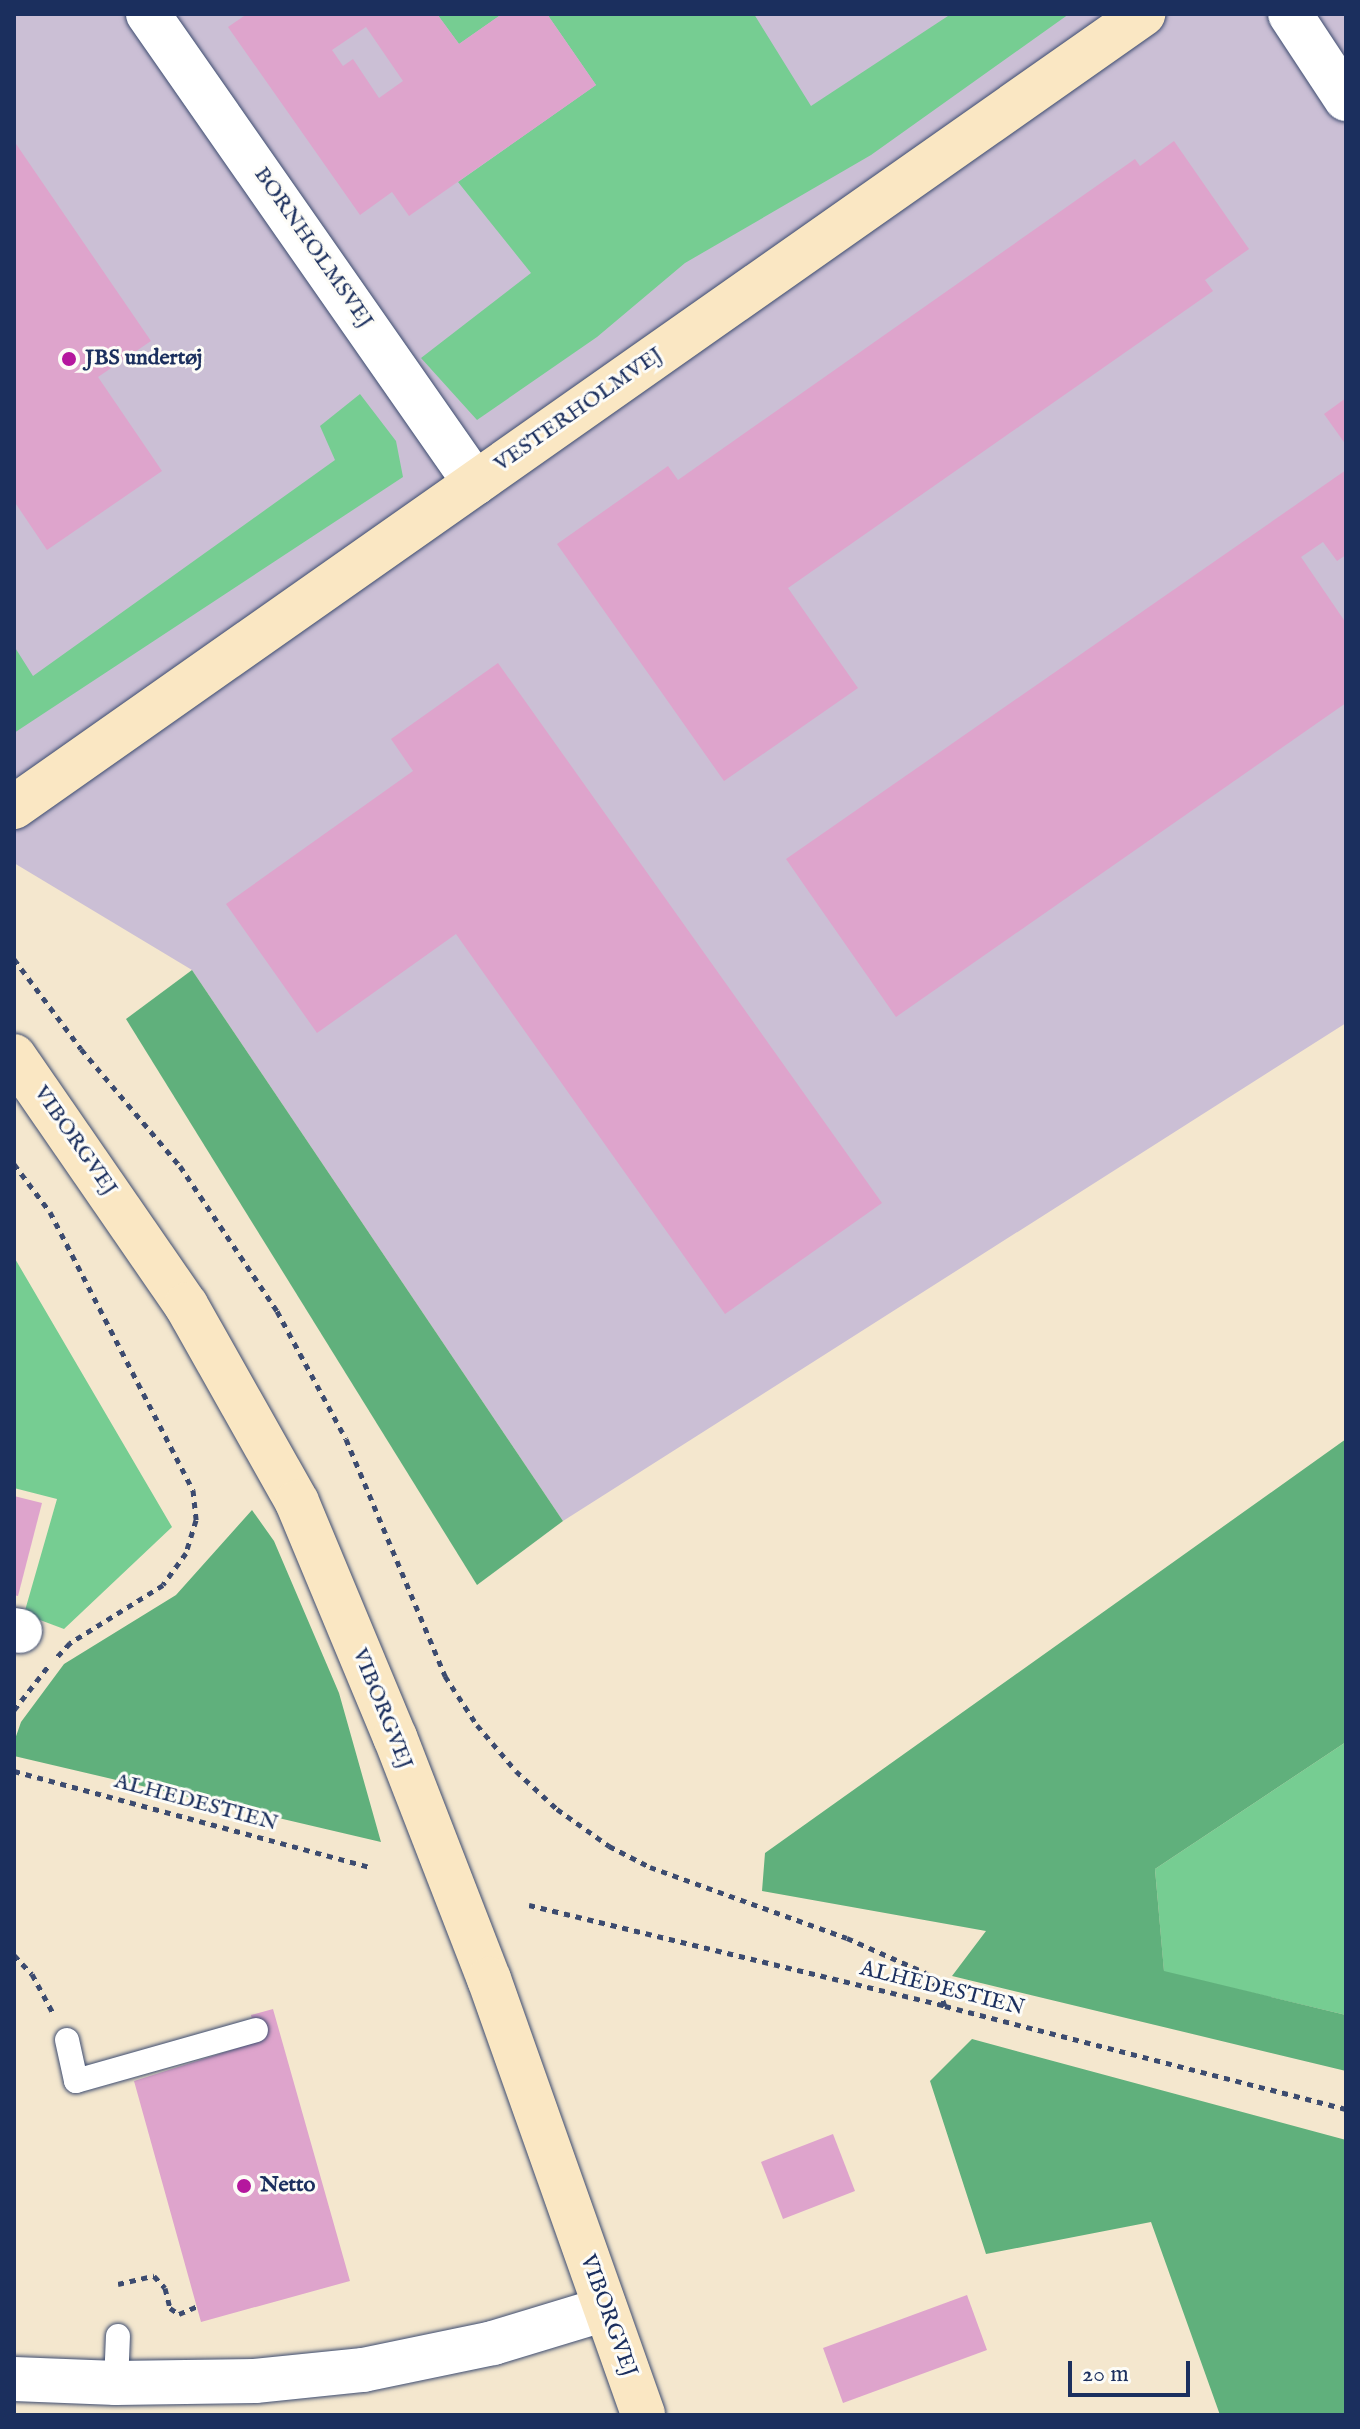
<!DOCTYPE html>
<html>
<head>
<meta charset="utf-8">
<style>
  body { margin:0 }
  #map { position:relative; width:1360px; height:2429px; overflow:hidden; background:#f4e7ce; font-family:"IM FELL English",serif }
  div>[style] { position:absolute }
  [style*='--x'] { left:calc(var(--x)*1px); top:calc(var(--y)*1px); width:calc(var(--w)*1px); rotate:calc(var(--a)*1deg) }
  .industrial>* { inset:0; background:#cbbfd5 }
  .green>* { inset:0; background:#76cd92 }
  .forest>* { inset:0; background:#60b07c }
  .building>* { inset:0; background:#dea4cc }
  .path>* { height:5px; margin-top:-2.5px; transform-origin:0; background:repeating-linear-gradient(90deg,#3c4b6f 0 6px,transparent 0 12px) }
  .roads { filter:drop-shadow(0 0 2px #3c4b6f) drop-shadow(0 0 2px #3c4b6f) }
  .lane>* { height:24px; margin:-12px; padding:0 12px; transform-origin:12px; border-radius:12px; background:#fff }
  .street>* { height:44px; margin:-22px; padding:0 22px; transform-origin:22px; border-radius:22px; background:#fff }
  .secondary>* { height:44px; margin:-22px; padding:0 22px; transform-origin:22px; border-radius:22px; background:#fae7c3 }
  .dots>* { width:22px; height:22px; translate:-50% -50%; box-sizing:border-box; border:4px solid #fdfcf7; border-radius:50% }
  span { translate:-50% -50%; white-space:nowrap; text-align:center; line-height:1.15; -webkit-text-stroke:6px #fdfcf7; paint-order:stroke }
  .street-label { font-size:22px; color:#1b2f5e }
  .poi-label { font-size:22px; color:#1b2f5e; font-weight:700 }
  .left { translate:0 -50%; text-align:left }
  .frame { position:absolute; inset:0; border:16px solid #1b2f5e; pointer-events:none }
  .scale { position:absolute; left:1068px; top:2361px; width:122px; height:36px; box-sizing:border-box; border:4px solid #1b2f5e; border-top:0; padding-left:10px; font-size:24px; line-height:28px; white-space:nowrap; color:#1b2f5e; -webkit-text-stroke:6px #fdfcf7; paint-order:stroke }
</style>
</head>
<body>
<div id="map">
  <div class="industrial">
    <i style="clip-path:polygon(14px 14px,1346px 14px,1346px 1023px,563px 1521px,192px 970px,14px 863px)"></i>
  </div>
  <div class="green">
    <i style="clip-path:polygon(437px 14px,502px 14px,459px 44px)"></i>
    <i style="clip-path:polygon(547px 14px,754px 14px,811px 106px,951px 14px,1069px 14px,871px 155px,685px 263px,597px 337px,477px 420px,421px 358px,531px 273px,458px 182px,596px 85px)"></i>
    <i style="clip-path:polygon(360px 394px,396px 441px,403px 477px,14px 733px,14px 646px,33px 676px,335px 460px,320px 426px)"></i>
    <i style="clip-path:polygon(14px 1257px,172px 1527px,64px 1629px,24px 1614px,57px 1499px,14px 1488px)"></i>
    <i style="clip-path:polygon(1346px 1742px,1346px 2015px,1164px 1972px,1155px 1869px)"></i>
  </div>
  <div class="forest">
    <i style="clip-path:polygon(192px 970px,563px 1521px,477px 1585px,126px 1019px)"></i>
    <i style="clip-path:polygon(1346px 1439px,1346px 1742px,1155px 1869px,1164px 1971px,1346px 2015px,1346px 2071px,952px 1976px,986px 1931px,762px 1891px,765px 1853px)"></i>
    <i style="clip-path:polygon(252px 1510px,274px 1541px,339px 1693px,381px 1842px,14px 1756px,14px 1742px,21px 1722px,64px 1664px,176px 1595px)"></i>
    <i style="clip-path:polygon(972px 2039px,1346px 2140px,1346px 2415px,1220px 2415px,1151px 2222px,986px 2254px,930px 2081px)"></i>
  </div>
  <div class="building">
    <i style="clip-path:polygon(evenodd,247px 14px,437px 14px,459px 44px,502px 14px,547px 14px,596px 85px,409px 216px,392px 192px,360px 215px,228px 27px,247px 14px,366px 27px,403px 81px,379px 98px,353px 59px,343px 66px,332px 50px,366px 27px)"></i>
    <i style="clip-path:polygon(14px 141px,151px 341px,98px 377px,162px 471px,47px 550px,14px 501px)"></i>
    <i style="clip-path:polygon(1174px 141px,1249px 249px,1205px 280px,1213px 291px,788px 588px,858px 688px,724px 781px,557px 544px,668px 466px,678px 480px,1135px 159px,1140px 166px)"></i>
    <i style="clip-path:polygon(1346px 398px,1346px 445px,1324px 414px)"></i>
    <i style="clip-path:polygon(1346px 470px,1346px 555px,1337px 561px,1323px 542px,1301px 557px,1346px 623px,1346px 703px,896px 1017px,786px 859px)"></i>
    <i style="clip-path:polygon(498px 663px,882px 1203px,725px 1314px,456px 934px,317px 1033px,226px 904px,413px 771px,391px 739px)"></i>
    <i style="clip-path:polygon(14px 1496px,42px 1503px,18px 1596px,14px 1595px)"></i>
    <i style="clip-path:polygon(273px 2009px,350px 2281px,201px 2322px,134px 2081px,257px 2042px,251px 2015px)"></i>
    <i style="clip-path:polygon(833px 2134px,855px 2191px,783px 2219px,761px 2162px)"></i>
    <i style="clip-path:polygon(967px 2295px,987px 2350px,843px 2403px,823px 2348px)"></i>
  </div>
  <div class="path">
    <i style="--x:14;--y:959;--w:112;--a:53.3"></i>
    <i style="--x:81;--y:1049;--w:153;--a:49.8"></i>
    <i style="--x:180;--y:1166;--w:174;--a:56.2"></i>
    <i style="--x:277;--y:1311;--w:145;--a:61.7"></i>
    <i style="--x:346;--y:1439;--w:257;--a:67.3"></i>
    <i style="--x:445;--y:1676;--w:59;--a:56.9"></i>
    <i style="--x:477;--y:1725;--w:60;--a:49.7"></i>
    <i style="--x:516;--y:1771;--w:56;--a:42.8"></i>
    <i style="--x:557;--y:1809;--w:64;--a:35.4"></i>
    <i style="--x:609;--y:1846;--w:46;--a:27.1"></i>
    <i style="--x:650;--y:1867;--w:209;--a:19.8"></i>
    <i style="--x:847;--y:1938;--w:86;--a:23.9"></i>
    <i style="--x:926;--y:1973;--w:21;--a:51"></i>
    <i style="--x:939;--y:1989;--w:18;--a:71"></i>
    <i style="--x:14;--y:1164;--w:60;--a:53.1"></i>
    <i style="--x:50;--y:1212;--w:313;--a:62.8"></i>
    <i style="--x:193;--y:1490;--w:30;--a:84"></i>
    <i style="--x:196;--y:1520;--w:34;--a:107"></i>
    <i style="--x:186;--y:1553;--w:39;--a:126"></i>
    <i style="--x:163;--y:1585;--w:110;--a:148.1"></i>
    <i style="--x:70;--y:1643;--w:19;--a:133"></i>
    <i style="--x:14;--y:1710;--w:58;--a:-52"></i>
    <i style="--x:14;--y:1771;--w:368;--a:15.1"></i>
    <i style="--x:529;--y:1905;--w:428;--a:13.6"></i>
    <i style="--x:945;--y:2006;--w:414;--a:14.4"></i>
    <i style="--x:14;--y:1955;--w:26;--a:47"></i>
    <i style="--x:32;--y:1974;--w:44;--a:61.7"></i>
    <i style="--x:118;--y:2284;--w:37;--a:-13"></i>
    <i style="--x:154;--y:2276;--w:16;--a:47"></i>
    <i style="--x:165;--y:2288;--w:21;--a:76"></i>
    <i style="--x:170;--y:2308;--w:11;--a:34"></i>
    <i style="--x:179;--y:2314;--w:21;--a:-23"></i>
  </div>
  <div class="roads">
    <div class="lane">
      <i style="--x:67;--y:2040;--w:42;--a:77.6"></i>
      <i style="--x:76;--y:2081;--w:187;--a:-15.8"></i>
      <i style="--x:116;--y:2383;--w:47;--a:-87.6"></i>
    </div>
    <div class="street">
      <i style="--x:148;--y:14;--w:572;--a:55.11"></i>
      <i style="--x:1290;--y:14;--w:102;--a:56.6"></i>
      <i style="--x:14;--y:1630;--w:6;--a:9"></i>
      <i style="--x:14;--y:2379;--w:102;--a:2.2"></i>
      <i style="--x:116;--y:2383;--w:139;--a:-0.8"></i>
      <i style="--x:255;--y:2381;--w:109;--a:-5.8"></i>
      <i style="--x:363;--y:2370;--w:133;--a:-11.7"></i>
      <i style="--x:493;--y:2343;--w:117;--a:-16.9"></i>
    </div>
    <div class="secondary">
      <i style="--x:14;--y:807;--w:1380;--a:-35.08"></i>
      <i style="--x:14;--y:1056;--w:303;--a:55.4"></i>
      <i style="--x:186;--y:1305;--w:226;--a:60.6"></i>
      <i style="--x:297;--y:1502;--w:255;--a:67.4"></i>
      <i style="--x:395;--y:1737;--w:260;--a:68.8"></i>
      <i style="--x:489;--y:1979;--w:462;--a:70.5"></i>
    </div>
  </div>
  <div class="dots">
    <i style="left:69px;top:359px;background:#b5179e"></i>
    <i style="left:244px;top:2186px;background:#b5179e"></i>
  </div>
  <div class="street-label">
    <span style="left:313px;top:248px;rotate:55deg">BORNHOLMSVEJ</span>
    <span style="left:579px;top:410px;rotate:-35deg">VESTERHOLMVEJ</span>
    <span style="left:75px;top:1141px;rotate:55deg">VIBORGVEJ</span>
    <span style="left:382px;top:1709px;rotate:68deg">VIBORGVEJ</span>
    <span style="left:196px;top:1803px;rotate:15deg">ALHEDESTIEN</span>
    <span style="left:942px;top:1989px;rotate:14deg">ALHEDESTIEN</span>
    <span style="left:608px;top:2316px;rotate:70deg">VIBORGVEJ</span>
  </div>
  <div class="poi-label">
    <span class="left" style="left:85px;top:359px">JBS undertøj</span>
    <span class="left" style="left:260px;top:2186px">Netto</span>
  </div>
  <div class="frame"></div>
  <div class="scale">20 m</div>
</div>
</body>
</html>
